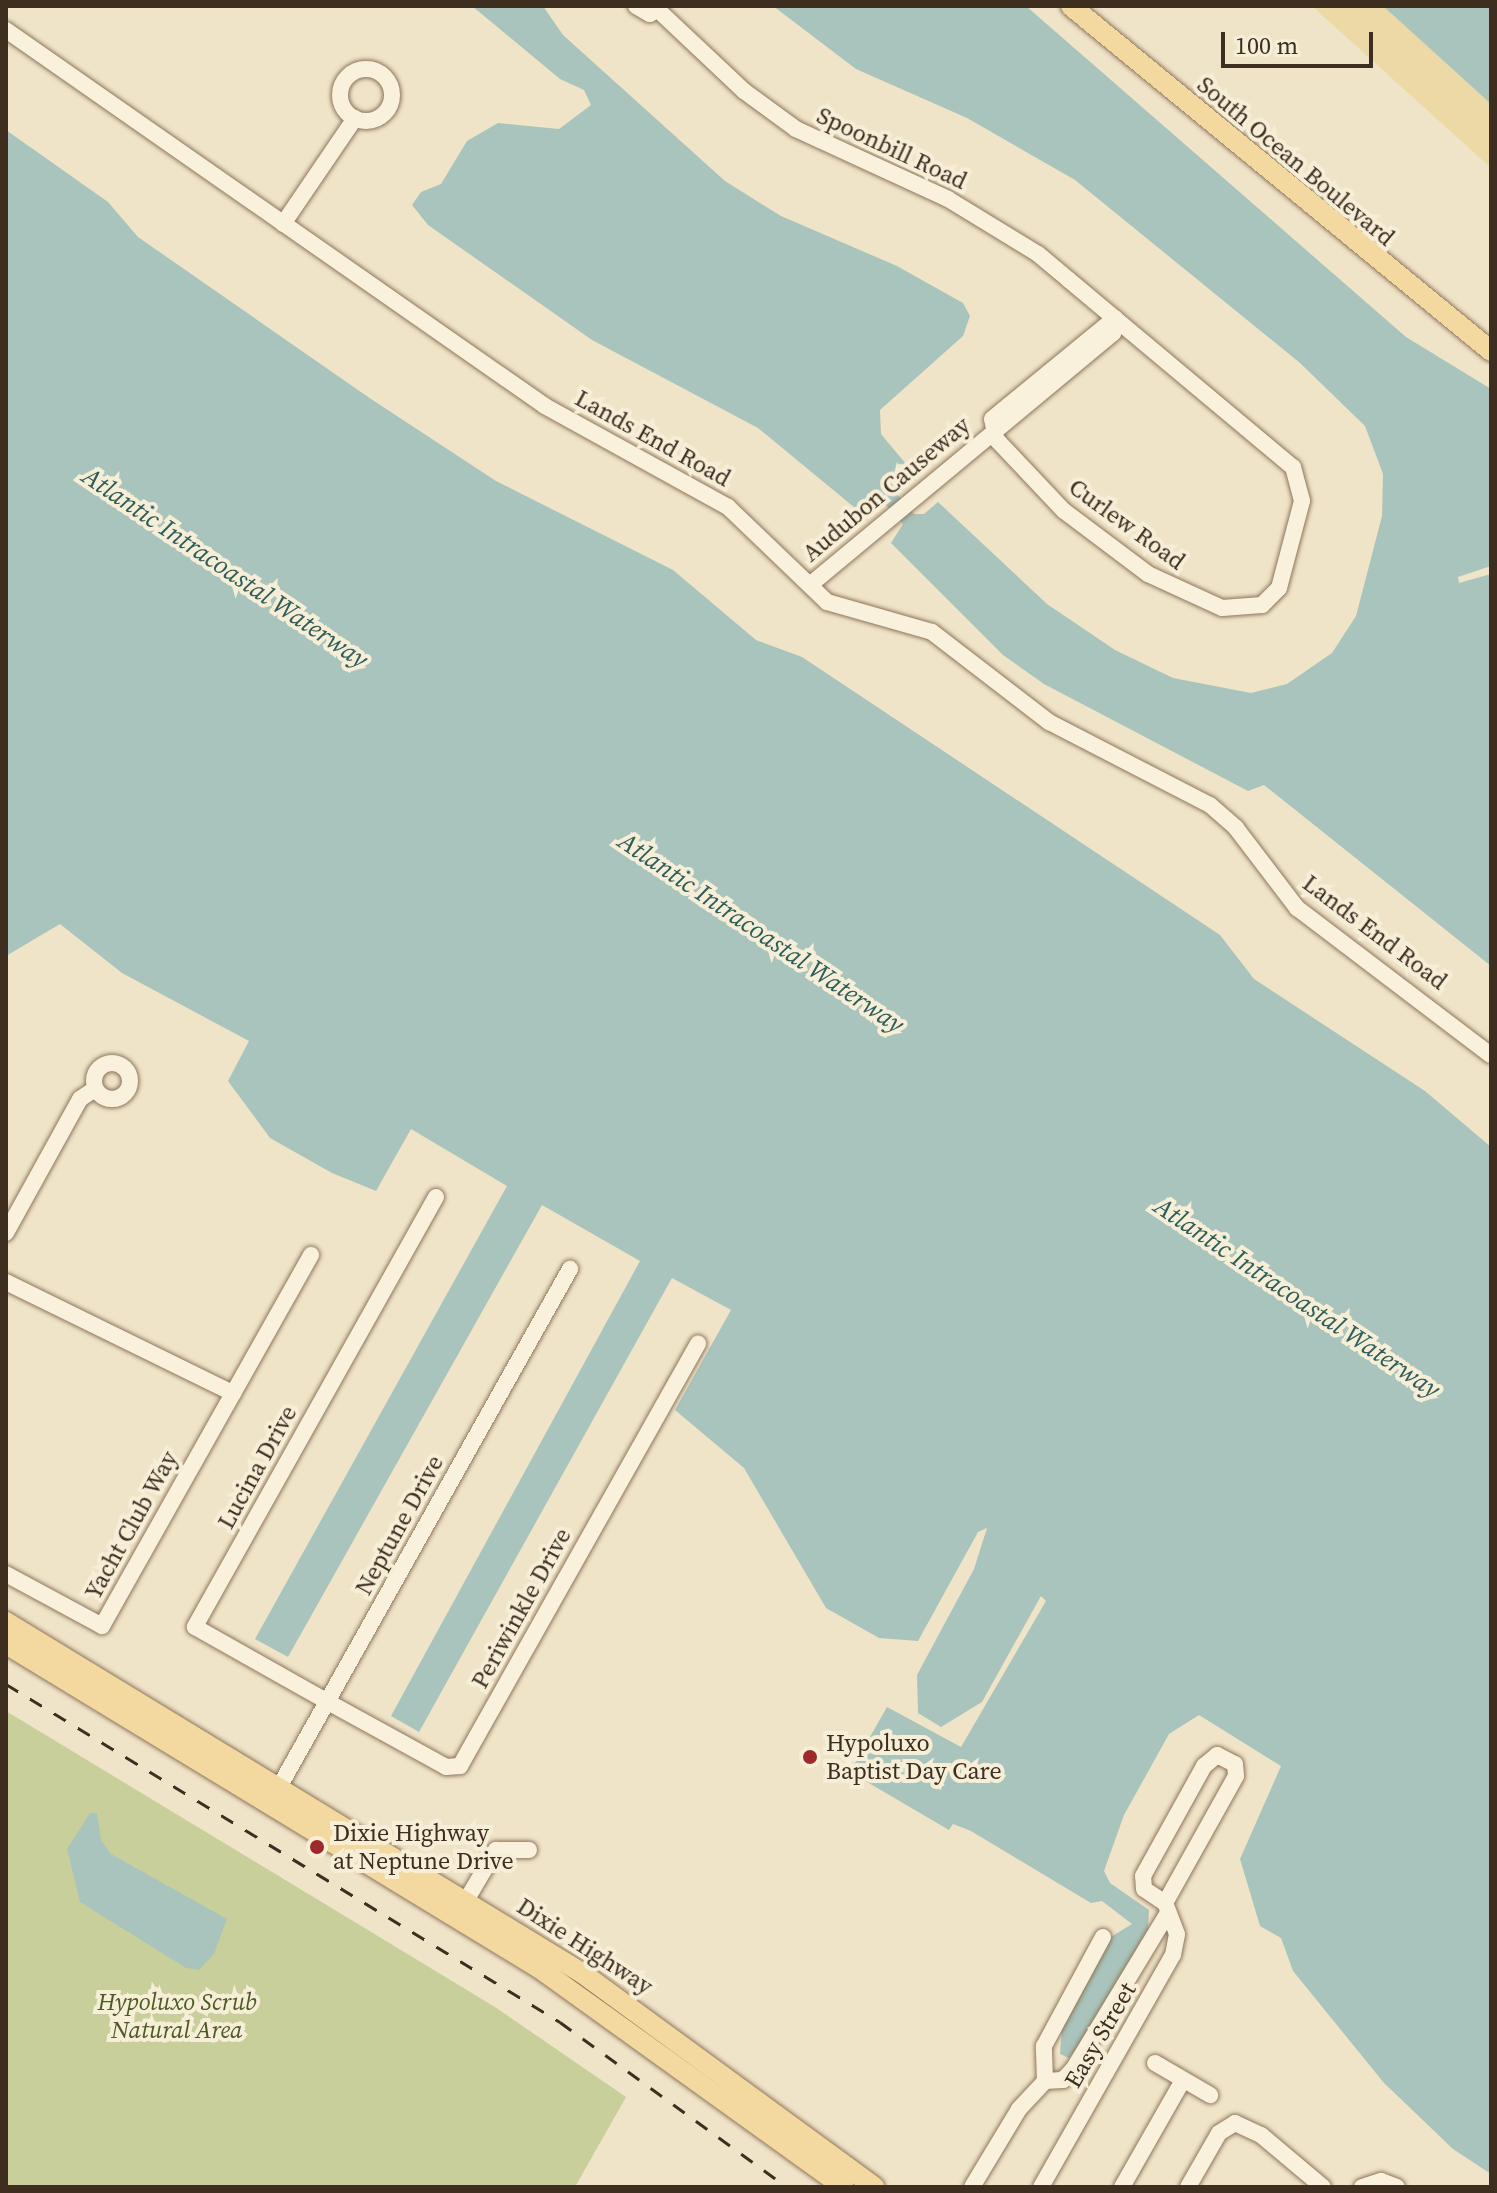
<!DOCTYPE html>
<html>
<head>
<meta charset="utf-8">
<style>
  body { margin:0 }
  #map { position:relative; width:1497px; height:2193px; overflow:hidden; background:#f0e4c8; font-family:"Source Serif 4",serif }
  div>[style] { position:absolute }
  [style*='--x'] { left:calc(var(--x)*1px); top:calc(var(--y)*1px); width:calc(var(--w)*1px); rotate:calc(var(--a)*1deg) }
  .green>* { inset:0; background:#c9cf9b }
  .sand>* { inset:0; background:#ecd9a5 }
  .water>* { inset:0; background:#a9c4bc }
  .roads { filter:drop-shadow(0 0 2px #8d765c) drop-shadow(0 0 2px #8d765c) }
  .minor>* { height:16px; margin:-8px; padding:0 8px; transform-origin:8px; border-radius:8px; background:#faf1dc }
  .minor>.ring { margin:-8px; padding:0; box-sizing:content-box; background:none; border:16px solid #faf1dc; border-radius:50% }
  .major>* { height:20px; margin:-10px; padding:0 10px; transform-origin:10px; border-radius:10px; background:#f3d9a0 }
  .rail>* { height:3px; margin-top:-1.5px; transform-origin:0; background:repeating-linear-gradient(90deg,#3d2e20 0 14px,transparent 0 28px) }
  .dots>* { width:22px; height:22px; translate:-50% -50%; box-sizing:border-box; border:4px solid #f7eed8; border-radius:50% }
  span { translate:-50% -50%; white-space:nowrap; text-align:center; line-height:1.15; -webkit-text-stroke:8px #f7eed8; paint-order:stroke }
  .street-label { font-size:24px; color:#3d2e20 }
  .poi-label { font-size:24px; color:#3d2e20 }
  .left { translate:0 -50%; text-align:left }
  .park-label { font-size:24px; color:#4d5a26; font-style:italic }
  .water-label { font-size:26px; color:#2f5d5a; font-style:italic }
  .frame { position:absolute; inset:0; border:8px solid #3d2e20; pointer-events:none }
  .scale { position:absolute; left:1221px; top:32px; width:152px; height:36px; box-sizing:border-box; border:4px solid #3d2e20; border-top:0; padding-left:10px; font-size:24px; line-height:28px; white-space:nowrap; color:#3d2e20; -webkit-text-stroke:6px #f7eed8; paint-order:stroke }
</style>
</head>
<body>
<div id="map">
  <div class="green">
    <i style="clip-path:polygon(6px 1711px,495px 2007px,626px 2097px,575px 2187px,6px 2187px)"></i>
  </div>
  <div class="sand">
    <i style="clip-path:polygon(1312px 6px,1383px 6px,1491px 104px,1491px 168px)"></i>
  </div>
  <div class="water">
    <i style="clip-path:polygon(472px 6px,543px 6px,563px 35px,725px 181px,781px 216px,897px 266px,963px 303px,970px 316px,963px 336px,880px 410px,881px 434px,911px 470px,897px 482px,896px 493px,914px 514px,924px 514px,938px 502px,1047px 604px,1115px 650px,1173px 678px,1251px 693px,1287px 684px,1332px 653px,1356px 616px,1382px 516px,1383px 474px,1365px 426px,1300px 363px,1075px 180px,967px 118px,856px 69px,773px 6px,1026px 6px,1406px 337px,1491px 389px,1491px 566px,1458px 577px,1459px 583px,1491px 574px,1491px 966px,1264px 785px,1248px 791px,1044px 684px,1003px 655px,891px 543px,903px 524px,884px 503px,860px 512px,758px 428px,592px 340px,428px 225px,412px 205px,421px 192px,441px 184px,467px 141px,498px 123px,559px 129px,591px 105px,584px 90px,560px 79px)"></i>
    <i style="clip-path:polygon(1383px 6px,1491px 6px,1491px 104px)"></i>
    <i style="clip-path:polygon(6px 130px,108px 202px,138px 237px,371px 399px,496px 481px,673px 570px,756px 640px,802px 657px,1220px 935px,1254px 979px,1425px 1091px,1491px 1147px,1491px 2174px,1453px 2149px,1384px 2083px,1293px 1971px,1281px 1938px,1260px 1926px,1240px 1859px,1281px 1766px,1199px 1715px,1169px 1734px,1124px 1815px,1104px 1871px,1110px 1883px,1149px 1910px,1148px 1929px,1079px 2045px,1069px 2058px,1060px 2054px,1062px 2028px,1109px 1938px,1132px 1924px,1102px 1901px,1091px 1903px,971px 1831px,953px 1824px,949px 1830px,850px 1772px,887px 1707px,961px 1747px,1046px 1601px,1041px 1596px,982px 1702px,941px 1727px,918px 1713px,917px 1675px,974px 1569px,987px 1528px,978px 1532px,918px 1641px,879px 1638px,826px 1608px,744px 1468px,675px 1410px,731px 1310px,672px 1278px,419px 1732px,391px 1716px,640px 1261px,542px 1205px,288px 1657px,255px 1639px,507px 1186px,411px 1129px,376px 1191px,332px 1173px,270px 1138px,228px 1081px,249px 1041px,122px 973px,60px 924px,6px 956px)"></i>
    <i style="clip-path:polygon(90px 1813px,97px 1813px,101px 1840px,111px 1854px,227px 1919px,214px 1954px,199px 1970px,186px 1968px,80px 1902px,67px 1849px)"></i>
  </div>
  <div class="roads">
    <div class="minor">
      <i style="--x:636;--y:6;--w:16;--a:30"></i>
      <i style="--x:650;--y:14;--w:13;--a:-39"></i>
      <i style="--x:658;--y:10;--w:118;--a:43.3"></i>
      <i style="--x:744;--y:91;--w:64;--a:36.2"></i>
      <i style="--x:796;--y:129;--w:167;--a:24.7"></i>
      <i style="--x:948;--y:199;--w:105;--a:31.4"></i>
      <i style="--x:1038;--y:254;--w:40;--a:40"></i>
      <i style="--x:1069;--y:280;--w:292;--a:39.9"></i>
      <i style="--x:1293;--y:467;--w:35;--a:75"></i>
      <i style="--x:1302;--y:501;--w:90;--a:104.8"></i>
      <i style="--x:1279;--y:588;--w:24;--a:135"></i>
      <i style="--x:1262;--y:605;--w:40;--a:175.7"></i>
      <i style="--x:1222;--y:608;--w:81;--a:-155.3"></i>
      <i style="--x:1148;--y:574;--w:105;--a:-143.1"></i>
      <i style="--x:1064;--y:511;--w:99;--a:-133.4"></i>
      <i style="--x:996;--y:439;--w:20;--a:-101"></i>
      <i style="--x:992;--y:419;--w:159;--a:-39.4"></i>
      <i style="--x:6;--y:30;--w:657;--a:34.9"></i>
      <i style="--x:545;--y:406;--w:209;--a:28.9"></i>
      <i style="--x:728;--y:507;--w:137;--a:43.8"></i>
      <i style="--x:827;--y:602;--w:109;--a:15.9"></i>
      <i style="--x:932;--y:632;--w:148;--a:37.6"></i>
      <i style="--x:1049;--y:722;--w:181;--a:27.3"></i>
      <i style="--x:1210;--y:805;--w:35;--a:41"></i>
      <i style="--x:1236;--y:828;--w:101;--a:52.7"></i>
      <i style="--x:1297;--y:908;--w:243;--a:37.2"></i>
      <i class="ring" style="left:340px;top:69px;width:36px;height:36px"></i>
      <i style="--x:283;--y:224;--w:128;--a:-55.8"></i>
      <i style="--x:811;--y:584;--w:393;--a:-39.7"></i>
      <i style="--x:1113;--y:333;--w:15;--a:-82"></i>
      <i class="ring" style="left:94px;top:1063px;width:20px;height:20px"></i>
      <i style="--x:436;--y:1197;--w:493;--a:119.3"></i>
      <i style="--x:195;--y:1627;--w:153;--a:29.4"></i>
      <i style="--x:328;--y:1702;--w:135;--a:28.8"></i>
      <i style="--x:446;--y:1767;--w:14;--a:-4"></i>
      <i style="--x:460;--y:1766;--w:485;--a:-60.6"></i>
      <i style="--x:6;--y:1233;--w:153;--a:-61.1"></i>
      <i style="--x:80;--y:1099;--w:18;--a:-34"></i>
      <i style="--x:6;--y:1282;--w:253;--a:26.1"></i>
      <i style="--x:6;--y:1574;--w:109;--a:28.4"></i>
      <i style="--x:102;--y:1626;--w:426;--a:-60.6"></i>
      <i style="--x:1217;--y:1755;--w:20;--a:27"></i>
      <i style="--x:1235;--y:1764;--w:12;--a:85"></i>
      <i style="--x:1236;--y:1776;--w:145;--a:119.2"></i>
      <i style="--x:1165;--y:1903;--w:25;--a:-146"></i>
      <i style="--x:1144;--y:1889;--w:13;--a:-94"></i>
      <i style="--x:1143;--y:1876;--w:126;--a:-61"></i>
      <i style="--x:1204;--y:1766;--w:17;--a:-40"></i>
      <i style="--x:273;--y:1798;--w:607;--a:-60.69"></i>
      <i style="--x:461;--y:1909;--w:69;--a:-59.3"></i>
      <i style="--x:496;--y:1850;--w:33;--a:0"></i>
      <i style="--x:1155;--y:2063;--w:64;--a:30.2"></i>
      <i style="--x:1045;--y:2081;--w:18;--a:-3"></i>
      <i style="--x:1063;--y:2080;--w:16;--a:-47"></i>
      <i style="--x:1074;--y:2068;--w:181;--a:-58.8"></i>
      <i style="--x:972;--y:2187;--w:91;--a:-58.9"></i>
      <i style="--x:1019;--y:2109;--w:38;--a:-47"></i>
      <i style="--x:1045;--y:2081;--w:35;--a:-92"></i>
      <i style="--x:1044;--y:2046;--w:124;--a:-61.6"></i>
      <i style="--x:1041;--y:2187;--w:267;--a:-60.4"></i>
      <i style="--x:1173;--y:1955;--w:21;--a:-79"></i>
      <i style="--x:1177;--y:1934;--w:33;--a:-111"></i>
      <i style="--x:1122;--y:2187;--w:123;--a:-60.3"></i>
      <i style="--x:1188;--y:2187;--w:62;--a:-60.1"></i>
      <i style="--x:1219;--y:2133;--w:19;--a:-32"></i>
      <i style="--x:1235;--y:2123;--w:29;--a:25"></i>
      <i style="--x:1261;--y:2135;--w:81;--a:40"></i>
      <i style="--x:1362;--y:2187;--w:20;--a:-18"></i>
      <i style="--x:1381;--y:2181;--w:17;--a:21"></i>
    </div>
    <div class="major">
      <i style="--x:1071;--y:6;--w:544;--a:39.4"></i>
      <i style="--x:6;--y:1622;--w:675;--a:31.36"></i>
      <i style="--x:582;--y:1973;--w:362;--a:36.2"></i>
      <i style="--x:6;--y:1644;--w:624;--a:31.29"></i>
      <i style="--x:539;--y:1968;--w:375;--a:35.7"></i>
    </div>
  </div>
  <div class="rail">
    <i style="--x:6;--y:1684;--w:649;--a:31.39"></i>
    <i style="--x:560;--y:2022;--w:281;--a:36"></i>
  </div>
  <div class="dots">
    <i style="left:810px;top:1757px;background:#9e2a2b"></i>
    <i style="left:317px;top:1847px;background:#9e2a2b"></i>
  </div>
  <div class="street-label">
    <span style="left:892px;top:148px;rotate:25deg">Spoonbill Road</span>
    <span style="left:1296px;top:161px;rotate:40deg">South Ocean Boulevard</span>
    <span style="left:653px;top:438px;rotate:29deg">Lands End Road</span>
    <span style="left:886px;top:489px;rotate:-40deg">Audubon Causeway</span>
    <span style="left:1127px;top:524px;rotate:36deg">Curlew Road</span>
    <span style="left:1375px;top:932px;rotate:37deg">Lands End Road</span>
    <span style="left:257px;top:1467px;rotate:-61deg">Lucina Drive</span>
    <span style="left:131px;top:1525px;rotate:-61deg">Yacht Club Way</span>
    <span style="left:399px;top:1525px;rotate:-61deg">Neptune Drive</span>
    <span style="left:521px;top:1608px;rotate:-61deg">Periwinkle Drive</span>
    <span style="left:585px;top:1946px;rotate:33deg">Dixie Highway</span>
    <span style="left:1100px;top:2035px;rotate:-60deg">Easy Street</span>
  </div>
  <div class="poi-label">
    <span class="left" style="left:826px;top:1757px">Hypoluxo<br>Baptist Day Care</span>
    <span class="left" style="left:333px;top:1847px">Dixie Highway<br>at Neptune Drive</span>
  </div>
  <div class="park-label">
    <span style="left:177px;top:2016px">Hypoluxo Scrub<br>Natural Area</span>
  </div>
  <div class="water-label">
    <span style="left:225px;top:568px;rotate:34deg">Atlantic Intracoastal Waterway</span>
    <span style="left:761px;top:933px;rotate:34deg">Atlantic Intracoastal Waterway</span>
    <span style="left:1297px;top:1298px;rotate:34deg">Atlantic Intracoastal Waterway</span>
  </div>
  <div class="frame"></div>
  <div class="scale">100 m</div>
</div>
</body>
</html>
